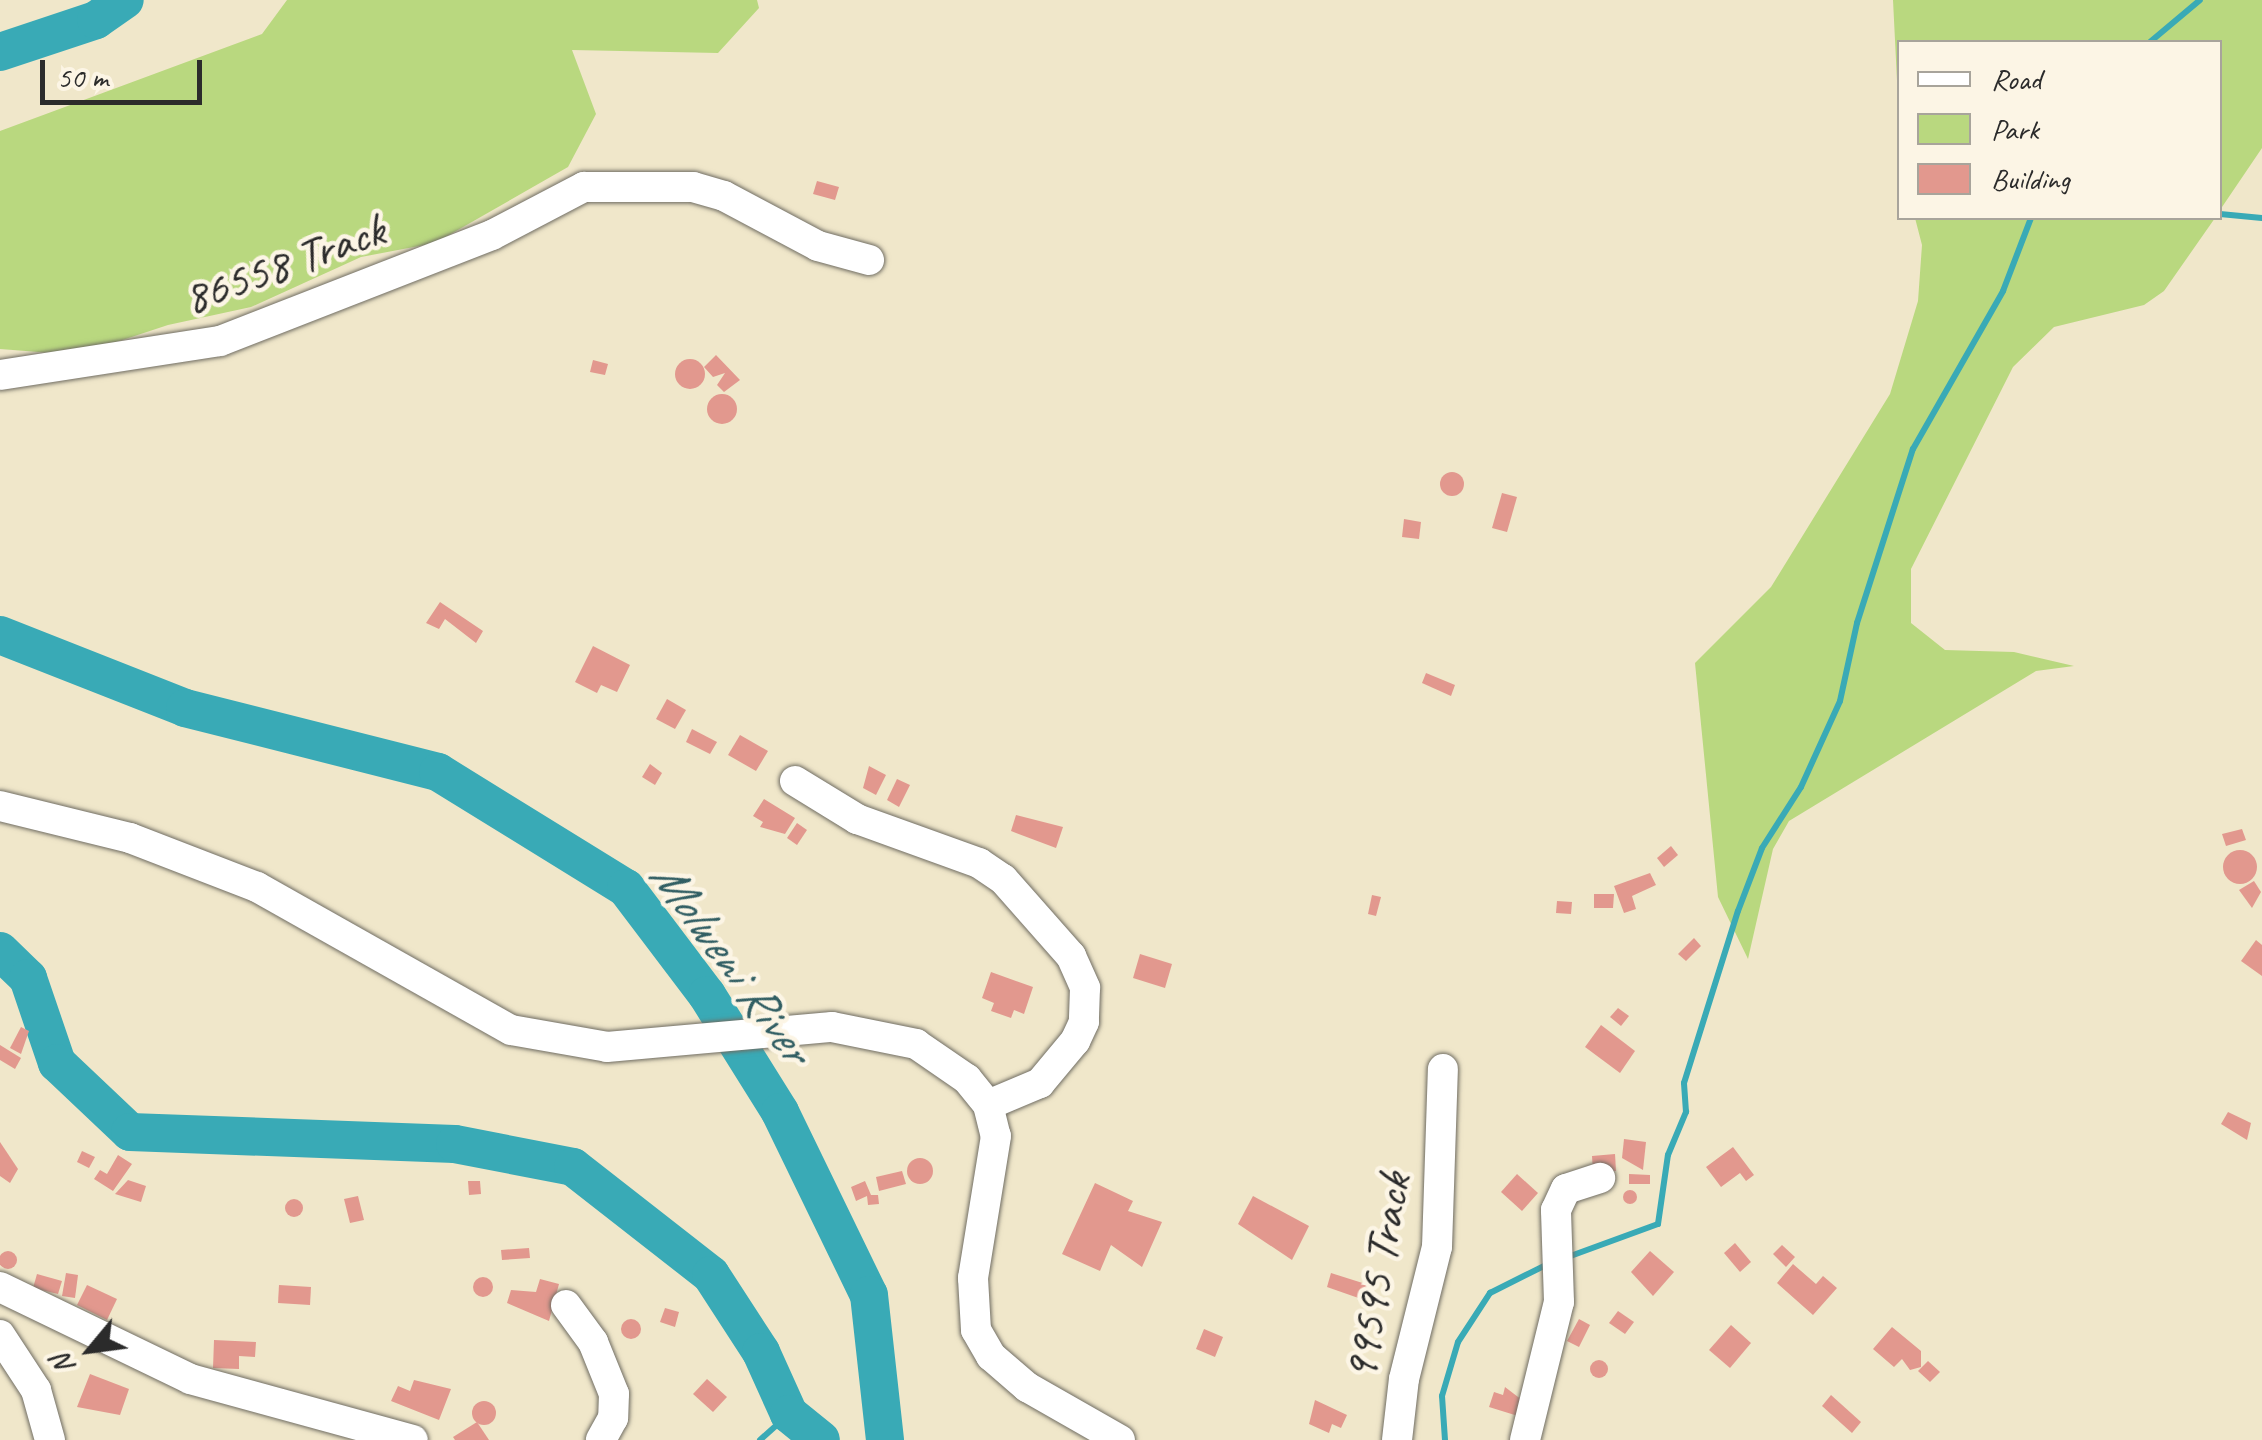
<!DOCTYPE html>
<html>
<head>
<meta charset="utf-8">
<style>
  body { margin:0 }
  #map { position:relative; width:2262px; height:1440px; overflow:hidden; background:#f0e7ca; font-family:Caveat,sans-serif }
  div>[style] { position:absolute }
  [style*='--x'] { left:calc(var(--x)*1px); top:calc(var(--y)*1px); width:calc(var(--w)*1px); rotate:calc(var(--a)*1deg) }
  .green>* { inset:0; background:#b9d87f }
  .stream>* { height:6px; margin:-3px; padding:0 3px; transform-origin:3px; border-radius:3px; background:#39aab6 }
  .river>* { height:38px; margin:-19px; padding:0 19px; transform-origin:19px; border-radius:19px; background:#39aab6 }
  .building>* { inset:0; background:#e2988e }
  .round { border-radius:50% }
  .roads { filter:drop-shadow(0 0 2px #706d63) drop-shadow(0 0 2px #706d63) }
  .minor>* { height:30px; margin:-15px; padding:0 15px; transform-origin:15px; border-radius:15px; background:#fff }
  span { translate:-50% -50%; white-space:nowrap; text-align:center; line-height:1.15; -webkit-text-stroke:9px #fcf5e5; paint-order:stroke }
  .street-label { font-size:48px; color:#2b2b2b }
  .water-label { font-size:50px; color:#315e63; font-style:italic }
  .legend { position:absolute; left:1897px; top:40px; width:325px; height:180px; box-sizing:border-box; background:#fcf5e5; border:2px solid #a8a49b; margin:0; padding:12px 18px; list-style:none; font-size:30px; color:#2b2b2b }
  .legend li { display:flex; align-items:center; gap:20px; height:50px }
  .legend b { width:50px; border:2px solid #a8a49b }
  .north { position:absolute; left:40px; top:1300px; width:100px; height:100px; -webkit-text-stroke:8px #fcf5e5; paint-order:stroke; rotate:241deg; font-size:28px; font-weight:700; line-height:40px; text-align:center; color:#2b2b2b }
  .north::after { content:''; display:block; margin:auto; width:35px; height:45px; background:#2b2b2b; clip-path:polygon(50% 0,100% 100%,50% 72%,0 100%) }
  .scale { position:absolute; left:40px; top:60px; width:162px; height:45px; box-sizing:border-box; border:5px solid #2b2b2b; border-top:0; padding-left:12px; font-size:30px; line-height:35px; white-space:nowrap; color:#2b2b2b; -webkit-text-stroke:8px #fcf5e5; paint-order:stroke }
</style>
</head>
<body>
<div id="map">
  <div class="green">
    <i style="clip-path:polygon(287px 0,757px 0,759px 8px,718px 53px,572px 50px,596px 114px,568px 167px,435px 243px,361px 257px,251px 307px,168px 325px,77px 355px,0 349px,0 131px,262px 34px)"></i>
    <i style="clip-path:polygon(1893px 0,2262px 0,2262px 148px,2220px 210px,2220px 42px,1900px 42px,1899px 121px)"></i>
    <i style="clip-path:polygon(1915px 218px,2215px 218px,2164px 291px,2144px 305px,2054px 327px,2013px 367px,1911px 569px,1911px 623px,1945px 650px,2014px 652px,2074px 666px,2036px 671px,1789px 821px,1773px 849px,1748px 959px,1718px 897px,1695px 663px,1771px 587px,1890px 394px,1918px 301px,1922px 245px)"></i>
  </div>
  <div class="stream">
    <i style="--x:2150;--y:42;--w:65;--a:-40"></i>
    <i style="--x:2220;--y:214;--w:42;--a:5.4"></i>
    <i style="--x:1565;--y:1258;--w:99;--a:-20.1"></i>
    <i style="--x:1658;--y:1224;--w:70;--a:-81.8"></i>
    <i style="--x:1668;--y:1155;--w:47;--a:-67.3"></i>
    <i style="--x:1686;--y:1112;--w:29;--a:-94"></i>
    <i style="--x:1684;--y:1083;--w:180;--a:-72.6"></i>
    <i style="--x:1738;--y:911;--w:67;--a:-69.1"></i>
    <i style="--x:1762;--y:848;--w:72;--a:-57.4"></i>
    <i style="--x:1801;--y:787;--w:94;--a:-65.6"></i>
    <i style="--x:1840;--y:701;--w:80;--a:-77.7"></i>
    <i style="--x:1857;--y:623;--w:183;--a:-72.2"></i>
    <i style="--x:1913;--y:449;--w:182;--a:-60.3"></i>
    <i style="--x:2003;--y:291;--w:78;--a:-69"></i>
    <i style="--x:760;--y:1440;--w:39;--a:-42"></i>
    <i style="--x:1445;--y:1440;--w:44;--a:-93.9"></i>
    <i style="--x:1442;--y:1396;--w:56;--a:-73.5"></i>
    <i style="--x:1458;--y:1342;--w:59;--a:-56.9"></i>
    <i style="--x:1490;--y:1293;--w:65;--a:-26.6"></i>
  </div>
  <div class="river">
    <i style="--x:0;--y:52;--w:101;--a:-18.4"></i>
    <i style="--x:96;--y:20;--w:35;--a:-35"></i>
    <i style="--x:0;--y:635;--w:199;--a:21.5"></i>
    <i style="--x:185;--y:708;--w:261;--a:14.2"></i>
    <i style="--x:438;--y:772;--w:221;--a:31.7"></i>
    <i style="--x:626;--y:888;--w:134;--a:52.9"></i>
    <i style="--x:707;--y:995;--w:138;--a:58"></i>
    <i style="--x:780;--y:1112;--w:203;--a:64.1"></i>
    <i style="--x:869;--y:1295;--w:146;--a:83.7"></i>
    <i style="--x:0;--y:951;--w:39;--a:44"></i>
    <i style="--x:28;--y:978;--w:90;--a:71.2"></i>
    <i style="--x:57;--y:1063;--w:100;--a:43.4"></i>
    <i style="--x:130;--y:1132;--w:325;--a:2.1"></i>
    <i style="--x:455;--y:1144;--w:120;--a:11"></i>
    <i style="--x:573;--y:1167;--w:175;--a:38"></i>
    <i style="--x:711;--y:1275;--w:92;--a:57"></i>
    <i style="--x:761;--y:1352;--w:68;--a:65.7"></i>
    <i style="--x:789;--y:1414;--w:41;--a:39.1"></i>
  </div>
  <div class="building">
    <i style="clip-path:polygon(817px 181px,839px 187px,835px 200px,813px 194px)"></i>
    <i style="clip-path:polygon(716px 355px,740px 380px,724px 392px,717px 385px,725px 373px,713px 377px,704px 367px)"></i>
    <i class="round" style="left:675px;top:359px;width:30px;height:30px"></i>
    <i style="clip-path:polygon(593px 360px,608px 364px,605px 375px,590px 372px)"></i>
    <i class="round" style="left:707px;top:394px;width:30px;height:30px"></i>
    <i class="round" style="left:1440px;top:472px;width:24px;height:24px"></i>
    <i style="clip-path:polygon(1502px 493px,1517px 497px,1507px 532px,1492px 528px)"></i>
    <i style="clip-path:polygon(1404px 519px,1421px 522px,1419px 539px,1402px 537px)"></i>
    <i style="clip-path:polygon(440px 602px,483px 631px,476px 643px,445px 619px,439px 629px,426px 623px)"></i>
    <i style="clip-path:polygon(593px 646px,630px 665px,617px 692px,601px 685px,597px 693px,575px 682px)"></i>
    <i style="clip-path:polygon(1426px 673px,1455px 685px,1451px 696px,1422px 683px)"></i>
    <i style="clip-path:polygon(667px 699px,686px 710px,675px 729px,656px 719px)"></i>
    <i style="clip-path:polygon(692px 729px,717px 742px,710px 754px,686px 742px)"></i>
    <i style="clip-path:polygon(740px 735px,768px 751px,756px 771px,728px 755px)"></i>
    <i style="clip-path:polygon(650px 764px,662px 773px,655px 785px,642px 777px)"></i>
    <i style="clip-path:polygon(869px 766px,886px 775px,876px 795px,863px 788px)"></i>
    <i style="clip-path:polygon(897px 779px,910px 785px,899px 807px,887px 800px)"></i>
    <i style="clip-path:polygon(764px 799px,795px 818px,785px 834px,760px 827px,763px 822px,753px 816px)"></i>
    <i style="clip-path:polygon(1016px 815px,1063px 827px,1056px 848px,1011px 831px)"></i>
    <i style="clip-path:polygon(797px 823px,807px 830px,797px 845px,787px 838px)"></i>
    <i style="clip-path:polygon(2242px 829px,2246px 840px,2226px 846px,2222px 834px)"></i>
    <i style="clip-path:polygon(1671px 846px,1678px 855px,1664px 867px,1657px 858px)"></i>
    <i class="round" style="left:2223px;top:850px;width:34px;height:34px"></i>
    <i style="clip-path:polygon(1650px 873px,1656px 885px,1632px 896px,1636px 909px,1624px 913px,1614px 886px)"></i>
    <i style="clip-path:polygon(2254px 881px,2261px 892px,2252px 908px,2239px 890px)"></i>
    <i style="clip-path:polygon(1594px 894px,1614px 894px,1613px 908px,1594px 908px)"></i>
    <i style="clip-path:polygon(1372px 895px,1381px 897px,1376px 916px,1368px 914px)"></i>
    <i style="clip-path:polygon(1557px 901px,1572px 902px,1571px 914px,1556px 913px)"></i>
    <i style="clip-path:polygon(1694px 938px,1701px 946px,1686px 961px,1678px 954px)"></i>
    <i style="clip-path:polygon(2256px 940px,2262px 945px,2262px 976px,2241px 961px)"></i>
    <i style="clip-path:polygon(1140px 954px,1172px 964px,1165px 988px,1133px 978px)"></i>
    <i style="clip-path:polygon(991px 972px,1033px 987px,1024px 1014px,1014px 1010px,1011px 1018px,991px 1011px,994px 1003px,982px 998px)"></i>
    <i style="clip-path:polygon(1618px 1008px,1629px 1016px,1621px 1026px,1610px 1017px)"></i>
    <i style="clip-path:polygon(1601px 1025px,1635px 1051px,1620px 1073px,1585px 1047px)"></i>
    <i style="clip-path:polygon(21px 1027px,29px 1031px,21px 1054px,10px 1048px)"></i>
    <i style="clip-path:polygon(0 1045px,21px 1058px,15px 1069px,0 1060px)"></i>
    <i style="clip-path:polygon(2228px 1112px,2251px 1123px,2247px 1140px,2221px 1124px)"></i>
    <i style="clip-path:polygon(1624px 1139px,1646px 1142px,1643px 1170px,1622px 1158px)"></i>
    <i style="clip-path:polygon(0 1142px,18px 1169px,10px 1183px,0 1176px)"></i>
    <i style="clip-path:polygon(1733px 1147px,1754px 1175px,1746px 1181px,1740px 1173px,1721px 1187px,1706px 1167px)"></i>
    <i style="clip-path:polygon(82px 1151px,95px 1157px,89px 1168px,77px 1162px)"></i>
    <i style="clip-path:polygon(1615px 1154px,1616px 1171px,1593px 1172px,1592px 1156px)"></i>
    <i style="clip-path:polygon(118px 1155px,132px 1164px,113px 1191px,94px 1179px,100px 1170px,107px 1174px)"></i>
    <i class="round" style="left:907px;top:1158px;width:26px;height:26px"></i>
    <i style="clip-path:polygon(902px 1171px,906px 1184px,879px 1191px,876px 1177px)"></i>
    <i style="clip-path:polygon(1517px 1174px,1538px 1193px,1522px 1211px,1501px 1192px)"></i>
    <i style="clip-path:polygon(1629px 1174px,1650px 1175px,1650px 1184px,1629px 1184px)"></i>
    <i style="clip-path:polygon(128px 1180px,146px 1186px,141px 1202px,115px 1194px)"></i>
    <i style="clip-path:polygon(468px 1181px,480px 1181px,481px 1194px,469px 1195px)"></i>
    <i style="clip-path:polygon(865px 1181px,871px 1195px,878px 1195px,879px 1204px,868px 1205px,867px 1196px,856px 1201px,851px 1187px)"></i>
    <i style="clip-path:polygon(1095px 1183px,1133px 1201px,1128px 1211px,1162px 1222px,1142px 1267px,1111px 1245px,1100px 1271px,1062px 1254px)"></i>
    <i class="round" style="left:1623px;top:1190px;width:14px;height:14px"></i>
    <i style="clip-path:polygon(358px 1196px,364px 1220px,350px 1223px,344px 1199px)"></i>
    <i style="clip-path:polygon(1253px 1196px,1309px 1226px,1292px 1260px,1238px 1224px)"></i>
    <i class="round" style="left:285px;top:1199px;width:18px;height:18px"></i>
    <i style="clip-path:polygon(1735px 1243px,1751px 1262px,1740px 1272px,1724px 1253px)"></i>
    <i style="clip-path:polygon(1782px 1245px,1795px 1257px,1786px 1267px,1773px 1254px)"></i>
    <i style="clip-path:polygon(529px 1248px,530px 1258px,502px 1260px,501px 1250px)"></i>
    <i class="round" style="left:-1px;top:1251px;width:18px;height:18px"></i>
    <i style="clip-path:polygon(1650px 1251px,1674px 1272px,1653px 1296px,1631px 1272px)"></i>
    <i style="clip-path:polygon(1793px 1264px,1816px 1284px,1823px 1276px,1837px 1288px,1813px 1315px,1777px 1283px)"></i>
    <i style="clip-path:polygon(66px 1273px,78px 1275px,75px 1298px,62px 1296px)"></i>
    <i style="clip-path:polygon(1331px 1273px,1372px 1286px,1367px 1301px,1327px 1287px)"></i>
    <i style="clip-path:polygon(37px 1274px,62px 1281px,58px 1294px,33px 1288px)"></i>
    <i class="round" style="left:473px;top:1277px;width:20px;height:20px"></i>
    <i style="clip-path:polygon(540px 1279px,559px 1284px,549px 1321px,507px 1303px,511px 1290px,536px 1292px)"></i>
    <i style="clip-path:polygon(87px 1285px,117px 1299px,107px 1320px,77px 1305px)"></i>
    <i style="clip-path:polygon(279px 1285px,311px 1287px,310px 1305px,278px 1303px)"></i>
    <i style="clip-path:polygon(665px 1308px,679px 1312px,675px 1327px,660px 1322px)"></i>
    <i style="clip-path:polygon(1618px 1311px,1634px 1322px,1625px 1334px,1609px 1323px)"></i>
    <i style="clip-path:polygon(1579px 1319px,1590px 1325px,1579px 1347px,1567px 1341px)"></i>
    <i class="round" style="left:621px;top:1319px;width:20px;height:20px"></i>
    <i style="clip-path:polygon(1731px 1325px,1751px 1343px,1730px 1368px,1709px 1350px)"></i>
    <i style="clip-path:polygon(1892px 1327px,1921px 1351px,1921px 1367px,1910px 1370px,1902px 1359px,1894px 1367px,1873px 1349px)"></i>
    <i style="clip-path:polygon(1204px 1329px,1223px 1337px,1215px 1357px,1196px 1349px)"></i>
    <i style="clip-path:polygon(214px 1340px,256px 1342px,255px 1357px,239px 1356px,239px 1369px,213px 1368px)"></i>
    <i class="round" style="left:1590px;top:1360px;width:18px;height:18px"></i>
    <i style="clip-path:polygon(1928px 1361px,1940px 1372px,1930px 1382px,1918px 1371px)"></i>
    <i style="clip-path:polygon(90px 1374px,129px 1389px,120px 1415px,77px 1407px)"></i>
    <i style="clip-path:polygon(707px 1379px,727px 1397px,713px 1412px,693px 1394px)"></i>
    <i style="clip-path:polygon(414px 1380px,451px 1389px,439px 1420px,391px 1401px,398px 1386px,410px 1391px)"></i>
    <i style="clip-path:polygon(1505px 1387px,1522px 1400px,1518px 1416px,1489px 1407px,1494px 1392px,1503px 1395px)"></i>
    <i style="clip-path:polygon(1831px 1395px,1861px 1422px,1852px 1433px,1822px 1406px)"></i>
    <i style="clip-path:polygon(1315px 1400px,1347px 1415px,1341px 1428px,1332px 1424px,1329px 1433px,1309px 1424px)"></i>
    <i class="round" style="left:472px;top:1401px;width:24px;height:24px"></i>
    <i style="clip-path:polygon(477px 1422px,489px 1440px,455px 1440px,453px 1437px)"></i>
  </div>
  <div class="roads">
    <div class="minor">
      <i style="--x:0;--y:375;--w:223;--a:-8.8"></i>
      <i style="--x:220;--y:341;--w:292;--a:-21.3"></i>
      <i style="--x:492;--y:235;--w:104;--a:-27.6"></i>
      <i style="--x:584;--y:187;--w:109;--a:0"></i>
      <i style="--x:693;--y:187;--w:32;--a:16"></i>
      <i style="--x:724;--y:196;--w:106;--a:28"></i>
      <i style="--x:818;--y:246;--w:53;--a:15.4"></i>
      <i style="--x:795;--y:781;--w:73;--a:31.5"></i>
      <i style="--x:857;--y:819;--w:130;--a:19.8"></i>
      <i style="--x:979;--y:863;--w:29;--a:34"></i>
      <i style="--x:1003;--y:879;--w:103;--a:48.6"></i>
      <i style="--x:1071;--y:956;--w:35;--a:66"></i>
      <i style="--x:1085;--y:988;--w:34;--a:92"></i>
      <i style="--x:1084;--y:1022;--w:21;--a:115"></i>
      <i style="--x:1075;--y:1041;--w:55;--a:129.8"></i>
      <i style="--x:1040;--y:1083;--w:56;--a:157.1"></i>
      <i style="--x:0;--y:806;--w:134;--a:13.8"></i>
      <i style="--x:130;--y:838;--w:136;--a:21.1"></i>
      <i style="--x:257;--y:887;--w:291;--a:29.4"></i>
      <i style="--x:511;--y:1030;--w:97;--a:10"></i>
      <i style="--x:607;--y:1047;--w:226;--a:-5.1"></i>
      <i style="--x:832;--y:1027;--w:86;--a:11.4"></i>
      <i style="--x:916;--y:1044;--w:62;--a:34.5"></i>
      <i style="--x:967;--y:1079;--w:33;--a:51"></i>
      <i style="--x:988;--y:1105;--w:32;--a:76"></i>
      <i style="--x:996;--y:1136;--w:144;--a:99.2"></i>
      <i style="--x:973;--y:1278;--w:52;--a:86.7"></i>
      <i style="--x:976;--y:1330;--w:30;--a:60"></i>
      <i style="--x:991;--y:1356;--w:48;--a:40.7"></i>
      <i style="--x:1027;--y:1387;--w:107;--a:29.7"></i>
      <i style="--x:0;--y:1287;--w:211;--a:25.8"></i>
      <i style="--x:190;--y:1379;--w:231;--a:15.3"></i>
      <i style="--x:566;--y:1305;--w:46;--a:53.9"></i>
      <i style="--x:593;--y:1342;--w:56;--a:68"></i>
      <i style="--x:614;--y:1394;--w:24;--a:92"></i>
      <i style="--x:613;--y:1418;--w:25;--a:119"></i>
      <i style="--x:0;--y:1335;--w:66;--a:56.8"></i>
      <i style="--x:36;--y:1390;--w:52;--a:74.4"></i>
      <i style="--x:1397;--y:1440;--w:61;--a:-83.5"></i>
      <i style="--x:1404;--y:1379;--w:136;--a:-76"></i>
      <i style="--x:1437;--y:1247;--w:178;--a:-88.1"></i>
      <i style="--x:1525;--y:1440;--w:142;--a:-76.2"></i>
      <i style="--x:1559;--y:1302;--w:92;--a:-91.9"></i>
      <i style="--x:1556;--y:1210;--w:23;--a:-65"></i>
      <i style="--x:1566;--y:1189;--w:36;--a:-18"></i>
    </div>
  </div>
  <div class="street-label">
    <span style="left:284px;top:264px;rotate:-20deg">86558 Track</span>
    <span style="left:1377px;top:1277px;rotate:-80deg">99595 Track</span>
  </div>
  <div class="water-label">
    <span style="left:731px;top:961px;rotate:54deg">Molweni River</span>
  </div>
  <ul class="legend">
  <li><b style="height:12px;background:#fff"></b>Road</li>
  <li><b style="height:28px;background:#b9d87f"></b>Park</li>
  <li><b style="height:28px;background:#e2988e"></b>Building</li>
  </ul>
  <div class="north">N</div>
  <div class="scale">50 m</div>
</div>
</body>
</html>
